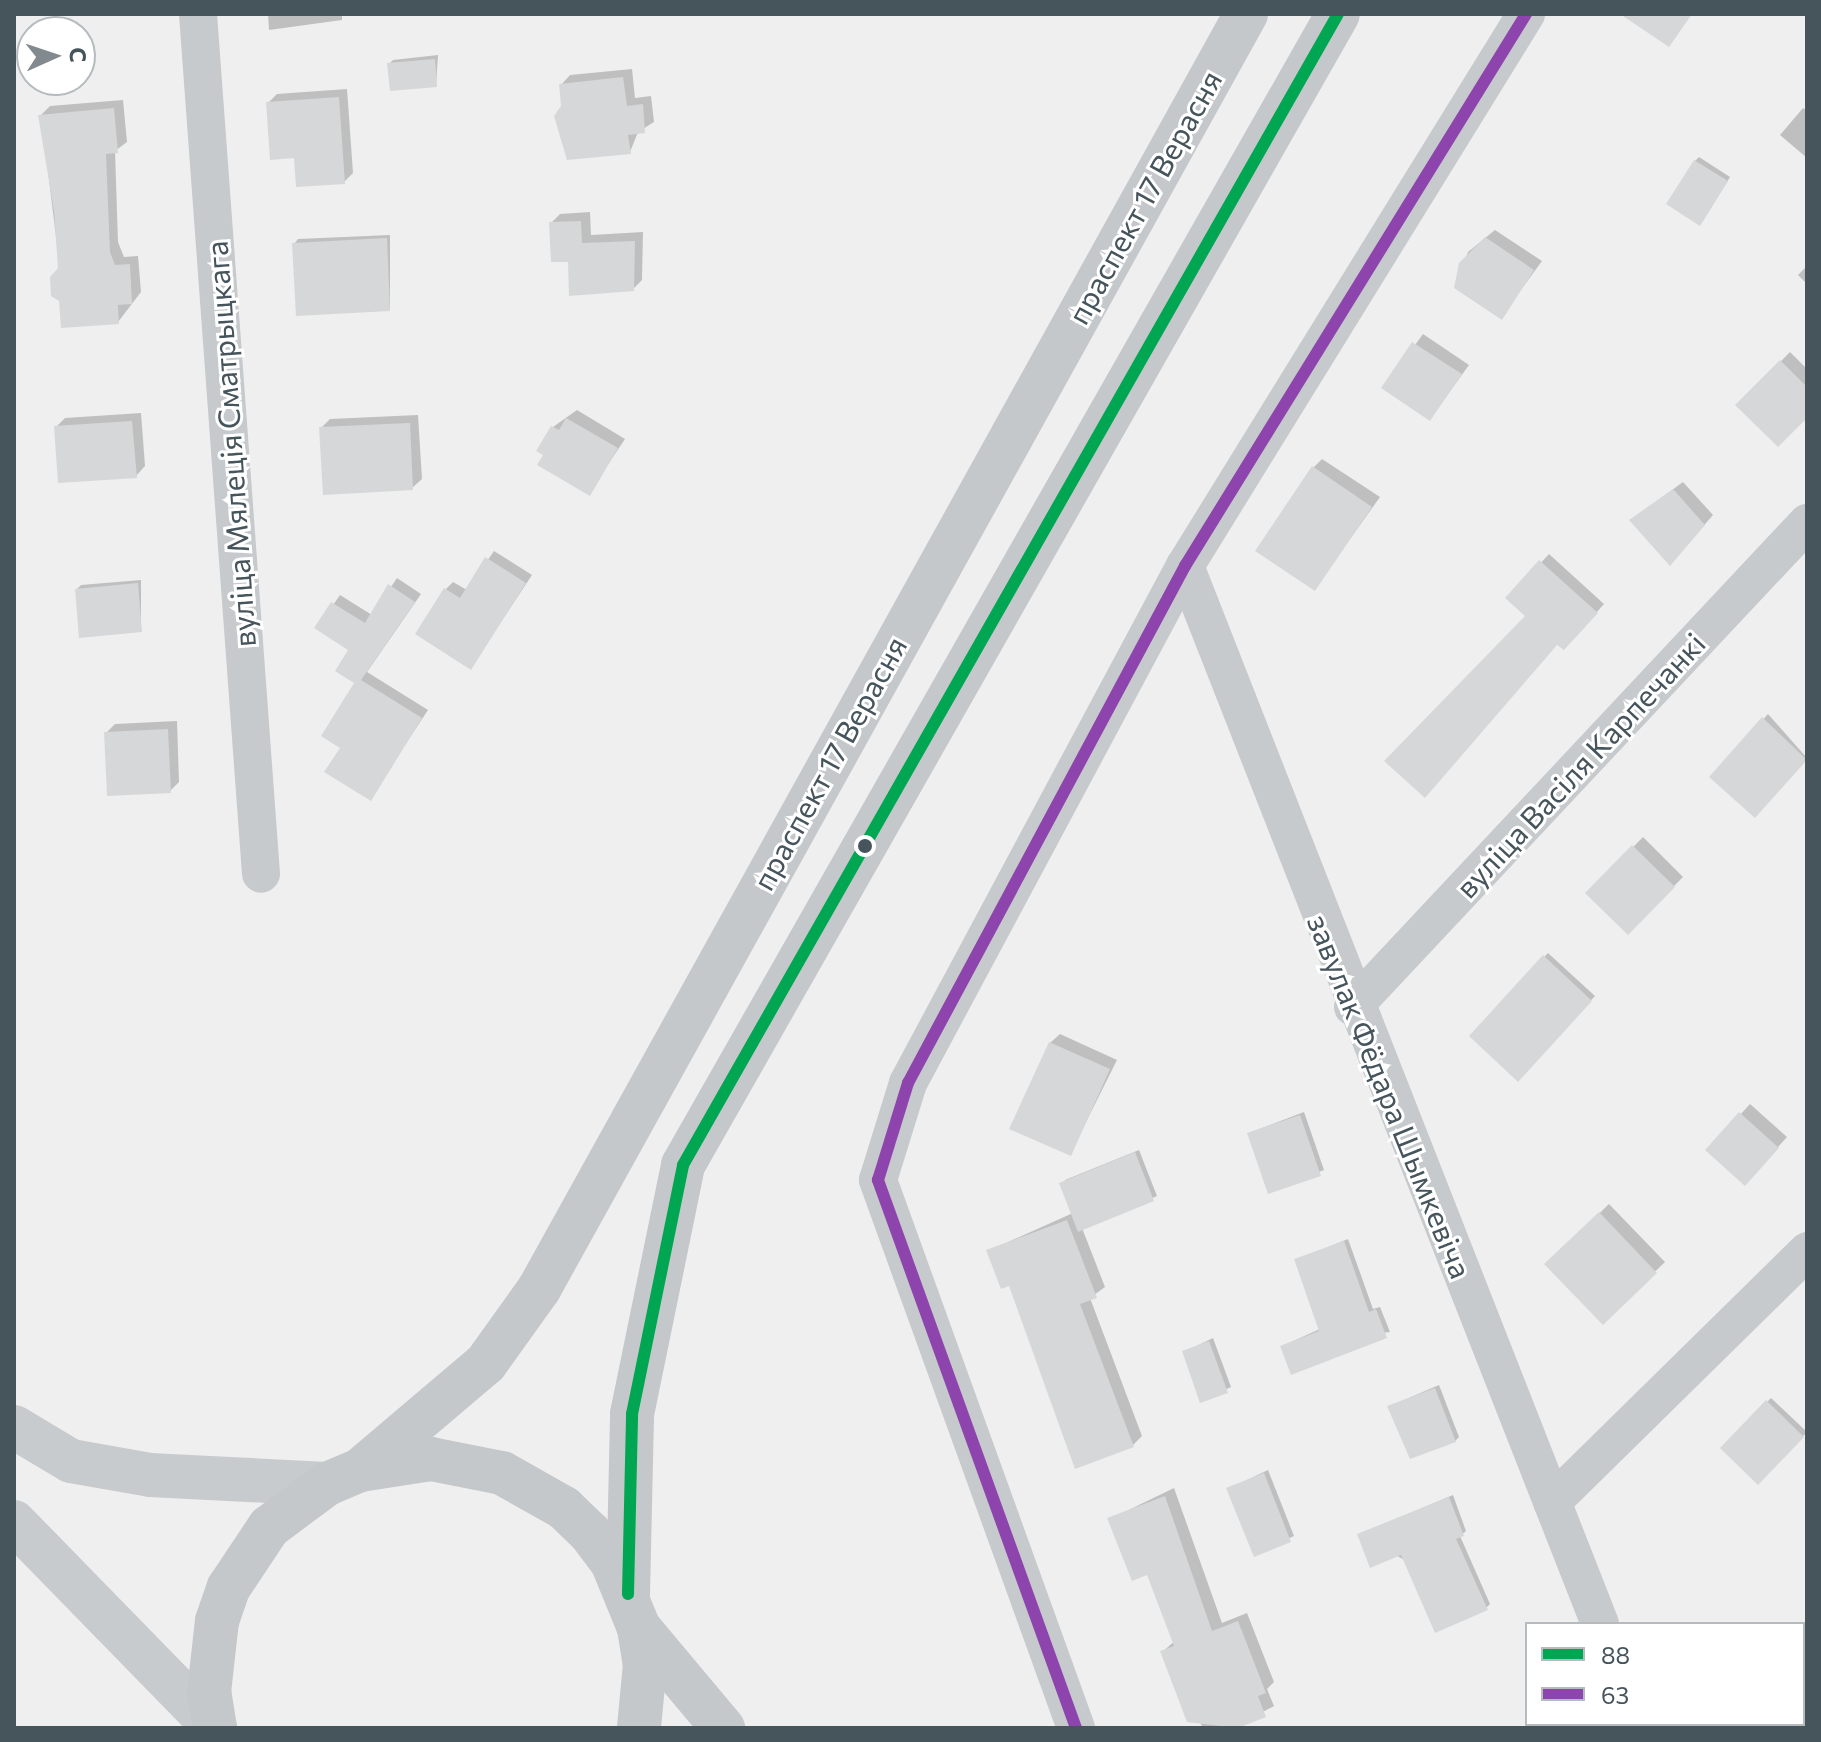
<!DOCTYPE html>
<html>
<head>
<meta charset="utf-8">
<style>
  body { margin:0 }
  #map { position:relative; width:1821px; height:1742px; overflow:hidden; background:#f0efef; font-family:Commissioner,sans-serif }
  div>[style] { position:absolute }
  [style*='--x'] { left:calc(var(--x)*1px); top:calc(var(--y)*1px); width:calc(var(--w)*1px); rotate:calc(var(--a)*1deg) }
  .shadow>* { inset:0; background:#0003 }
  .building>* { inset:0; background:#d6d7d8 }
  .minor>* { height:38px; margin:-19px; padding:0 19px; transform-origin:19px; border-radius:19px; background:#c6cacc }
  .secondary>* { height:44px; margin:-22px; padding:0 22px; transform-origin:22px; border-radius:22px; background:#c8cbce }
  .primary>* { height:44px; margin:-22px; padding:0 22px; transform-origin:22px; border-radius:22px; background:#c4c8cb }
  .bus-1>* { height:12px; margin:-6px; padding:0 6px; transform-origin:6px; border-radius:6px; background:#00a651 }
  .bus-2>* { height:12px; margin:-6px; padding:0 6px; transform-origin:6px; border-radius:6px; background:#8e44ad }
  .dots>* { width:22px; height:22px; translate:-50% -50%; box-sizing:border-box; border:4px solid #fff; border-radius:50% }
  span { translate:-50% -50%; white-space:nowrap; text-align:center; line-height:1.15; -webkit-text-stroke:6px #fff; paint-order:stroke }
  .street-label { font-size:30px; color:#46545c }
  .frame { position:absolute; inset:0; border:16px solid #46545c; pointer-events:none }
  .legend { position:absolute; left:1525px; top:1622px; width:280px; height:104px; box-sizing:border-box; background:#fff; border:2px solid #b5bbbe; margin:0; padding:10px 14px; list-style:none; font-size:24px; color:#46545c }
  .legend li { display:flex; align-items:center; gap:16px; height:40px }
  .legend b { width:40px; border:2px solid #b5bbbe }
  .north { position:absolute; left:16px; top:16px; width:80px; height:80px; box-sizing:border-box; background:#fff; border:2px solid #b5bbbe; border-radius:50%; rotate:87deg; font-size:22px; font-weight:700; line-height:32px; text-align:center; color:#46545c }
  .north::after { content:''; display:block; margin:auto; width:28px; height:36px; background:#828a8f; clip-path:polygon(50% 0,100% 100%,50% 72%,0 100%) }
</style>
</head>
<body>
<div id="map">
  <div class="shadow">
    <i style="clip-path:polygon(268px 14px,342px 14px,342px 20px,269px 30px)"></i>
    <i style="clip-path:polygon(438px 55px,436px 85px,389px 64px,393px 60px)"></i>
    <i style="clip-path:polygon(632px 69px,635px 98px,651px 96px,654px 122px,638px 132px,630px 152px,563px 107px,561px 85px,570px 75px)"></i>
    <i style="clip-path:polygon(347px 89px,353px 173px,344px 182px,296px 156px,268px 103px,277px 94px)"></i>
    <i style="clip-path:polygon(123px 100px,127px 142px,115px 151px,118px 242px,124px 257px,138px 256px,141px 292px,118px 322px,60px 269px,41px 115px,50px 106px)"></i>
    <i style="clip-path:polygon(1803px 108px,1807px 111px,1807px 158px,1780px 135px)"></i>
    <i style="clip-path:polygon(1699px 157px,1730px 177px,1704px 219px,1695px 161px)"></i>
    <i style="clip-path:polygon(590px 212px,591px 235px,643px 232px,642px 280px,633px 289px,569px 260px,551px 223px,560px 214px)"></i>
    <i style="clip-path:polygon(1495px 230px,1542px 261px,1501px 317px,1456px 287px,1468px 252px)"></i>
    <i style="clip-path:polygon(390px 235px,390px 309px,294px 244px,298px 239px)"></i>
    <i style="clip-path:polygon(1807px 266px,1807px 284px,1798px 275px)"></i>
    <i style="clip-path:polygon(1423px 334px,1469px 365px,1430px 419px,1384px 388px)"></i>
    <i style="clip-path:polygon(1790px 352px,1807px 369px,1807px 415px,1738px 405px)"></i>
    <i style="clip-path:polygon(577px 410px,625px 439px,589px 493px,553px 427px)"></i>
    <i style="clip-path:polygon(141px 413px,145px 466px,136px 476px,56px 427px,65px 418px)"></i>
    <i style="clip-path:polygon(418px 415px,422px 479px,412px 488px,321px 428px,330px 419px)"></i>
    <i style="clip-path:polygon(1322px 459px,1380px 497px,1315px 588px,1313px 468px)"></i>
    <i style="clip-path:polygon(1683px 482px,1713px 515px,1679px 554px,1631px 520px)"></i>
    <i style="clip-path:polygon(494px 551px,532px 575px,471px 667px,446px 589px,453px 582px,467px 590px)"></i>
    <i style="clip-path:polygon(1549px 554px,1604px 604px,1572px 640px,1558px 642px,1508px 598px)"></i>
    <i style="clip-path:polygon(397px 578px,421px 594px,367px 672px,428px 710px,370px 798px,342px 747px,356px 682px,351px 649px,317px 628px,340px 595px,372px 615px)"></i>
    <i style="clip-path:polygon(141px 580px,141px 630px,77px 589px,81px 585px)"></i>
    <i style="clip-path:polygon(1768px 714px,1807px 758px,1755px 815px,1712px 777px)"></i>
    <i style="clip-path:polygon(177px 721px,179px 782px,170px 791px,106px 733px,115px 724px)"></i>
    <i style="clip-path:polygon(1643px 837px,1683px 877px,1628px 932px,1588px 893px)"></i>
    <i style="clip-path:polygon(1548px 953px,1595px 996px,1518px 1079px,1471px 1036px)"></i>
    <i style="clip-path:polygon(1060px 1034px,1117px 1060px,1070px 1154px,1050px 1043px)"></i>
    <i style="clip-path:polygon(1750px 1104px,1787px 1137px,1754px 1174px,1708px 1150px)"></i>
    <i style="clip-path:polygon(1304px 1112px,1324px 1170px,1269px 1191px,1249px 1133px)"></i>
    <i style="clip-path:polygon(1139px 1150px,1157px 1196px,1082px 1228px,1105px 1287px,1090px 1298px,1142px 1436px,1133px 1445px,988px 1251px,1073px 1213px,1065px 1180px)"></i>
    <i style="clip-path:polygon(1609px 1204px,1665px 1262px,1603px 1322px,1547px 1264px)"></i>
    <i style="clip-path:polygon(1348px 1239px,1373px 1309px,1380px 1307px,1390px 1332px,1282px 1346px,1320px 1329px,1296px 1260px)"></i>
    <i style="clip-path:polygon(1213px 1338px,1231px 1387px,1201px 1401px,1184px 1352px)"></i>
    <i style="clip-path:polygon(1439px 1385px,1459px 1437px,1455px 1441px,1390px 1406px)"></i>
    <i style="clip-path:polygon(1771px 1398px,1807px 1432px,1758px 1483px,1722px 1448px)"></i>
    <i style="clip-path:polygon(1268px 1470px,1294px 1536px,1255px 1554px,1228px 1489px)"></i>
    <i style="clip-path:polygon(1174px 1488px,1222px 1623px,1247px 1613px,1274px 1682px,1267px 1689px,1274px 1706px,1233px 1728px,1203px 1728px,1162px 1652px,1175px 1641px,1148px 1572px,1110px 1519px)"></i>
    <i style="clip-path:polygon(1453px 1495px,1466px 1531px,1460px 1536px,1490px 1604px,1486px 1608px,1360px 1534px)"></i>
    <i style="clip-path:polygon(1803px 1706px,1807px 1728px,1747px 1728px,1803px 1724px)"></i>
  </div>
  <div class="building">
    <i style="clip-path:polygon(1620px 14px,1692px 14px,1669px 47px)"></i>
    <i style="clip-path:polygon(435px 59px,437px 87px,390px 91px,387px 63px)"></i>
    <i style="clip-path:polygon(623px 77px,627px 106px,643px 104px,645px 133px,628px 135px,631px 154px,567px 160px,554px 116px,561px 106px,559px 84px)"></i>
    <i style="clip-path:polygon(339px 97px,345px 184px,296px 187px,294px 158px,270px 160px,266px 102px)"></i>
    <i style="clip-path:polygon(114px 108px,118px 153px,106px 154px,110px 252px,115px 265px,130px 264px,132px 304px,118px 305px,119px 324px,61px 328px,59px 301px,51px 296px,50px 277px,58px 268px,54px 211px,38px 115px)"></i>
    <i style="clip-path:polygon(1694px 160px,1728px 181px,1700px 226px,1666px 204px)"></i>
    <i style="clip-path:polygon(581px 221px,582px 243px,635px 241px,634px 291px,569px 296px,568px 262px,551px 262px,549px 222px)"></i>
    <i style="clip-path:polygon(1485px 237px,1534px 270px,1502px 320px,1454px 288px,1459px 263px)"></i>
    <i style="clip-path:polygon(387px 238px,390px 311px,296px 316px,292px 243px)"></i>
    <i style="clip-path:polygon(1412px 342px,1462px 374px,1430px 421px,1381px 388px)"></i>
    <i style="clip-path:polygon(1780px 360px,1807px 387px,1807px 418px,1778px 447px,1735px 405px)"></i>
    <i style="clip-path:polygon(566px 418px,618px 448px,590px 496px,537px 465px,543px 455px,536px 451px,551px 426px,559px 430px)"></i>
    <i style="clip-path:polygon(132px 421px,137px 478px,58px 483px,54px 426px)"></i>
    <i style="clip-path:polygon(410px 423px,413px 490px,323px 495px,319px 427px)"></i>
    <i style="clip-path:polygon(1312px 466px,1372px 507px,1315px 591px,1255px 551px)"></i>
    <i style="clip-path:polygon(1673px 489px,1705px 525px,1670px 566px,1629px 520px)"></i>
    <i style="clip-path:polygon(485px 557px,526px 583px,471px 670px,415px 634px,444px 588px,460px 598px)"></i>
    <i style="clip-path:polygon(1539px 560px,1598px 613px,1564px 650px,1557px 645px,1425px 798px,1384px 761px,1525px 616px,1505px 598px)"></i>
    <i style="clip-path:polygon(138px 583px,142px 632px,79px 638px,75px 589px)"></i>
    <i style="clip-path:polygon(388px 584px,415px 602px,361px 680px,422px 718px,371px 801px,324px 772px,340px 748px,321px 736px,354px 683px,335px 671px,348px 650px,314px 628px,331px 602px,365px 623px)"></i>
    <i style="clip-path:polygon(1762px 717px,1807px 760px,1755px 818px,1709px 777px)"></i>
    <i style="clip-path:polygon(168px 729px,171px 793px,107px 796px,104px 732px)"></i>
    <i style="clip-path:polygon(1632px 845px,1675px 887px,1628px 935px,1585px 893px)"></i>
    <i style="clip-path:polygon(1543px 955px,1592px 1001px,1518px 1082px,1469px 1036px)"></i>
    <i style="clip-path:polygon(1049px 1042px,1110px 1069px,1071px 1156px,1009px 1129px)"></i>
    <i style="clip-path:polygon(1739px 1112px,1779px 1148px,1745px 1186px,1705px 1150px)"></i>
    <i style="clip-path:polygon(1300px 1115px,1321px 1176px,1268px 1194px,1247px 1133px)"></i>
    <i style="clip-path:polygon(1135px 1152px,1154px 1201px,1078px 1232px,1059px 1183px)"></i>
    <i style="clip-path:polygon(1599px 1212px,1657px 1273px,1603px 1325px,1544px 1264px)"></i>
    <i style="clip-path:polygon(1067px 1220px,1097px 1298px,1080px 1304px,1134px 1447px,1075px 1469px,1009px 1286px,1001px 1289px,986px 1250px)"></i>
    <i style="clip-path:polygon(1344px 1241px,1369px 1312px,1376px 1309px,1387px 1338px,1291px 1375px,1280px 1346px,1319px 1331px,1294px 1259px)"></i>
    <i style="clip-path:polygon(1209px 1341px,1228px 1393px,1200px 1403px,1182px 1351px)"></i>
    <i style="clip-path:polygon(1435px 1388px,1456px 1442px,1410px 1459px,1387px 1406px)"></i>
    <i style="clip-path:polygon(1766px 1400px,1804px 1437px,1758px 1485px,1720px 1448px)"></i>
    <i style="clip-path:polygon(1264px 1473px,1291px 1542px,1254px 1557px,1226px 1488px)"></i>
    <i style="clip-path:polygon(1165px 1496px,1212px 1631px,1238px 1621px,1266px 1693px,1258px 1696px,1266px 1717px,1238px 1728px,1187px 1722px,1160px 1651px,1174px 1646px,1147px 1575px,1132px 1581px,1107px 1518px)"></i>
    <i style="clip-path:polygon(1449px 1497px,1464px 1536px,1456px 1539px,1488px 1610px,1435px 1633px,1401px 1555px,1370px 1568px,1357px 1534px)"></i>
  </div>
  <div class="minor">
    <i style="--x:198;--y:14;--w:862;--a:85.81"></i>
    <i style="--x:1185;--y:566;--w:1136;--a:68.58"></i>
    <i style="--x:1353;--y:1007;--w:664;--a:-46.83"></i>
    <i style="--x:1552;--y:1502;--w:358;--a:-44.5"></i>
    <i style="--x:1638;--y:1724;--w:4;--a:63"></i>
    <i style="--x:1076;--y:1728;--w:583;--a:-109.87"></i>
    <i style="--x:878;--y:1180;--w:102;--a:-72.8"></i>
    <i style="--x:908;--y:1083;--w:587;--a:-61.82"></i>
    <i style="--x:1185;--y:566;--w:649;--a:-58.29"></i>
  </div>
  <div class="secondary">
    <i style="--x:14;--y:1427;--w:66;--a:30.8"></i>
    <i style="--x:71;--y:1461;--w:80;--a:10"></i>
    <i style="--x:150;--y:1475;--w:177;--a:2.9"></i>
    <i style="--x:14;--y:1522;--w:288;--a:45.7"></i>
  </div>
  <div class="primary">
    <i style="--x:360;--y:1470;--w:165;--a:-40.3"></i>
    <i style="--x:486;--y:1363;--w:91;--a:-54.4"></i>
    <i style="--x:539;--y:1289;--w:1458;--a:-60.99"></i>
    <i style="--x:628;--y:1594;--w:180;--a:-88.7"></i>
    <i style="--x:632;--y:1414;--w:254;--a:-78.4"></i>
    <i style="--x:683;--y:1165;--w:1324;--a:-60.36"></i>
    <i style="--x:639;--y:1628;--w:131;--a:50"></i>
    <i style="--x:215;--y:1728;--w:36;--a:-99"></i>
    <i style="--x:209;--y:1692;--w:71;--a:-83.6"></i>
    <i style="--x:217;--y:1621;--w:36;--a:-71"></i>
    <i style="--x:229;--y:1587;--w:72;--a:-56.3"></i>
    <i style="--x:269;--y:1527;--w:72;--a:-36.6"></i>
    <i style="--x:327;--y:1484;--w:36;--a:-23"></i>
    <i style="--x:360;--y:1470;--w:72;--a:-8.8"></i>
    <i style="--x:431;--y:1459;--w:72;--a:11.2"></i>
    <i style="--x:502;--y:1473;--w:71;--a:29.4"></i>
    <i style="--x:564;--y:1508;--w:36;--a:44"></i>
    <i style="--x:590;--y:1533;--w:36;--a:53"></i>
    <i style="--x:612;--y:1562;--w:71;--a:67.8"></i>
    <i style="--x:639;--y:1628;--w:36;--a:81"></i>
    <i style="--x:645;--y:1664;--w:64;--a:95.4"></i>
  </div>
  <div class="bus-1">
    <i style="--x:628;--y:1594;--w:180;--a:-88.7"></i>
    <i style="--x:632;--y:1414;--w:254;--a:-78.4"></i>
    <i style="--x:683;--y:1165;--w:1324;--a:-60.36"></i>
  </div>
  <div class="bus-2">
    <i style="--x:1076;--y:1728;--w:583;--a:-109.87"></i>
    <i style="--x:878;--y:1180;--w:102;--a:-72.8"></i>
    <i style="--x:908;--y:1083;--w:587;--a:-61.82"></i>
    <i style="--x:1185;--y:566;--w:649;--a:-58.29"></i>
  </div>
  <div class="dots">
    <i style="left:865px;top:846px;background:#46545c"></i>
  </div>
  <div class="street-label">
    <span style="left:1144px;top:197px;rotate:-61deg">праспект 17 Верасня</span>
    <span style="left:230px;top:444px;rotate:-94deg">вуліца Мялеція Сматрыцкага</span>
    <span style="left:829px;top:763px;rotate:-61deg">праспект 17 Верасня</span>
    <span style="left:1580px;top:765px;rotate:-47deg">вуліца Васіля Карпечанкі</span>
    <span style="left:1390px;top:1096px;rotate:68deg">завулак Фёдара Шымкевіча</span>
  </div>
  <div class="frame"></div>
  <ul class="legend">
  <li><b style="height:10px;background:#00a651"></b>88</li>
  <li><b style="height:10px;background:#8e44ad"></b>63</li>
  </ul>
  <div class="north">С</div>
</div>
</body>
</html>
